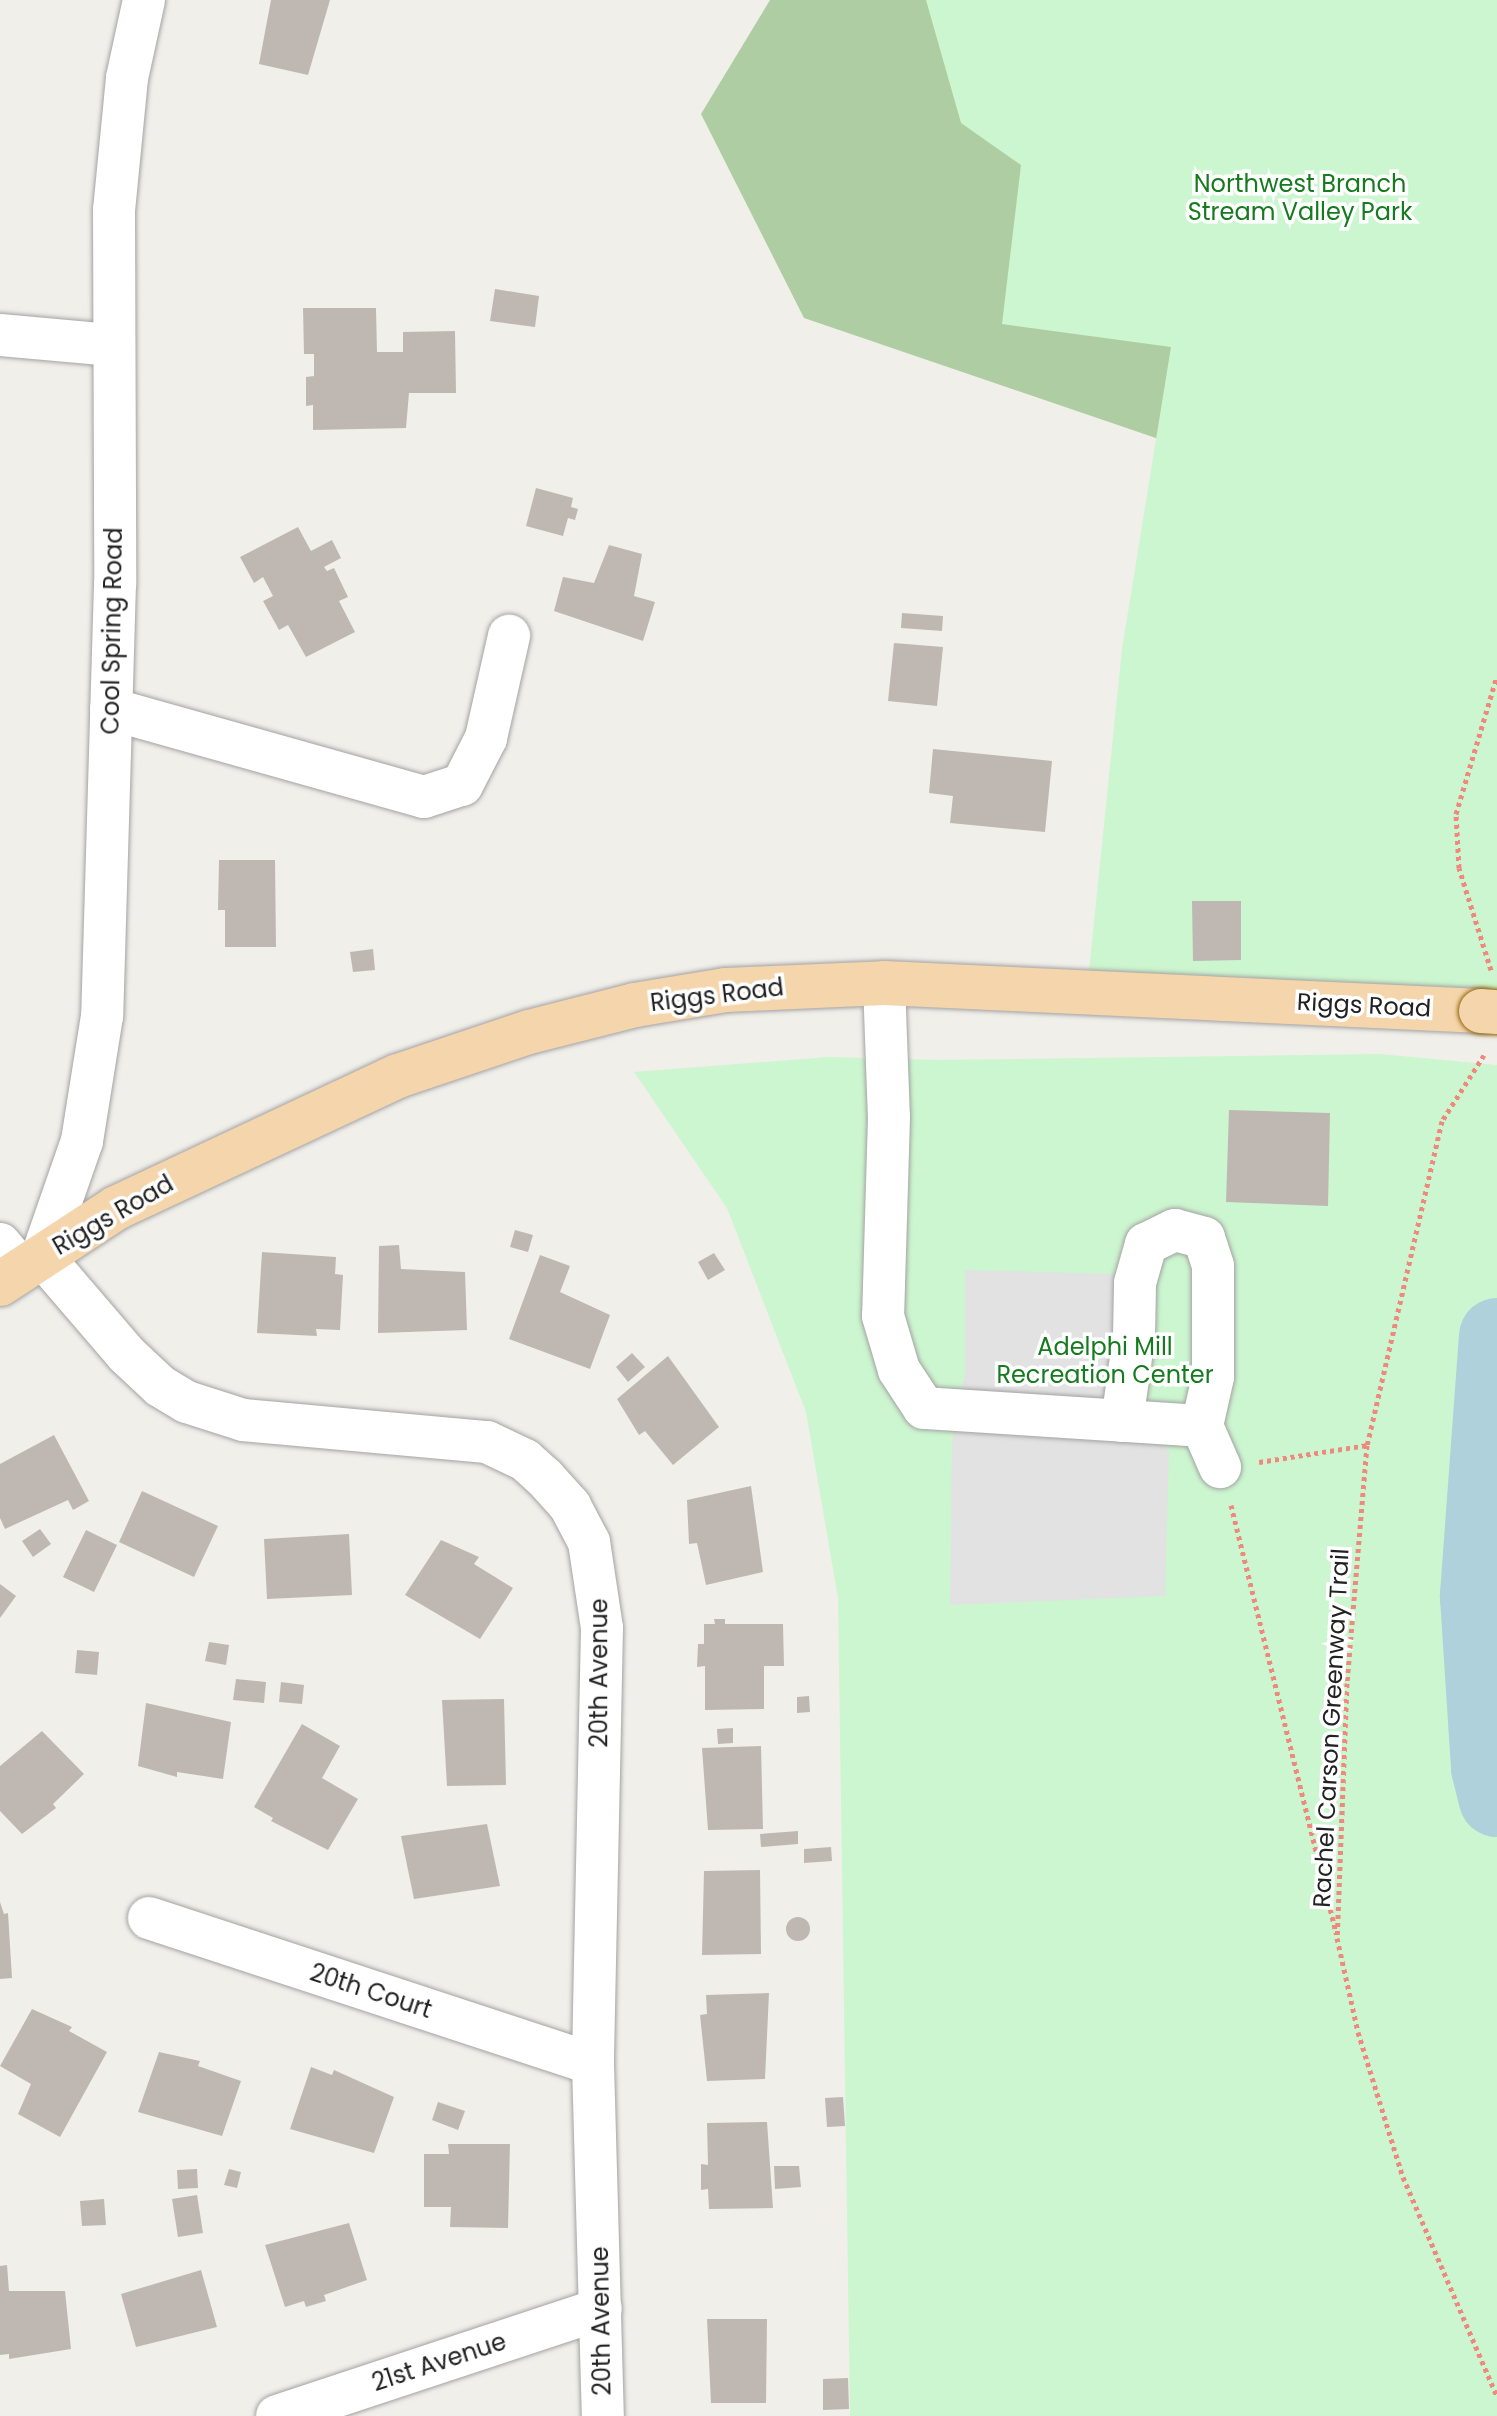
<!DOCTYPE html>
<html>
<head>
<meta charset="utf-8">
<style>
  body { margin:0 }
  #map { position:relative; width:1497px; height:2416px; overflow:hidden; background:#f1efea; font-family:Poppins,sans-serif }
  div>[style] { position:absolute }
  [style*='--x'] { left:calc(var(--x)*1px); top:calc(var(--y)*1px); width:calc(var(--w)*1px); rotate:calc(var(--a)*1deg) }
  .forest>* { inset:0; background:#afcda2 }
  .park>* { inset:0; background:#ccf6cf }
  .parking>* { inset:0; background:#e2e2e2 }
  .river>* { height:76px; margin:-38px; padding:0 38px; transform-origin:38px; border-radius:38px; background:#aed1db }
  .building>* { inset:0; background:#bfb8b2 }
  .round { border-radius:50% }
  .path>* { height:5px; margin-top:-2.5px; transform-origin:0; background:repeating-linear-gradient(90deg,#ef897d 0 4px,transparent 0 8px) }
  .roads { filter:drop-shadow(0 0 2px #a3a3a3) drop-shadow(0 0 2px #a3a3a3) }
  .minor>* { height:42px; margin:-21px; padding:0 21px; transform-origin:21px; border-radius:21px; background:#fff }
  .major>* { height:44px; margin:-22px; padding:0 22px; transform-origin:22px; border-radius:22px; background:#f5d5ab }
  .bridges { filter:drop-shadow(0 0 2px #93660d) drop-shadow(0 0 2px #93660d) }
  .major-bridge>* { height:44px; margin:-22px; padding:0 22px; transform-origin:22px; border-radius:22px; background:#f5d5ab }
  span { translate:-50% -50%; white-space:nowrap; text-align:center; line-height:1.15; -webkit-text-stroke:7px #fff; paint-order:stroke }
  .park-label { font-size:24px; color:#167a1e }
  .street-label { font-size:24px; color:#222 }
</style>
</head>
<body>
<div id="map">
  <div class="forest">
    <i style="clip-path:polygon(770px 0,1497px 0,1191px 450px,804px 318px,701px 114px)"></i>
  </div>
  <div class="park">
    <i style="clip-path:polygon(926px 0,1497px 0,1497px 997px,1089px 971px,1122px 649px,1171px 347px,1002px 324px,1021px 165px,961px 123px)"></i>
    <i style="clip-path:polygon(1380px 1054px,1497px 1065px,1497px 2416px,850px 2416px,838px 1598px,806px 1412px,727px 1208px,634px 1072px,829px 1057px,937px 1060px)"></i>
  </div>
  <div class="parking">
    <i style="clip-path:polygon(965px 1270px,1115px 1274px,1115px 1390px,1169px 1451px,1165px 1596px,950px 1605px,952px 1441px,965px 1372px)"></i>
  </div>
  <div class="river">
    <i style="--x:1497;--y:1336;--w:262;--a:94.2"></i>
    <i style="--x:1478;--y:1597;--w:171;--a:86.3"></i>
    <i style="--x:1489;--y:1768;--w:32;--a:76"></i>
  </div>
  <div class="building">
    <i style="clip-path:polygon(271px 0,330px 0,308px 75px,259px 64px)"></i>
    <i style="clip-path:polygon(495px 289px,539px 296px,535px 327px,490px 321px)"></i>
    <i style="clip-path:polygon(303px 308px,376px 308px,377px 352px,403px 352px,403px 332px,455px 331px,456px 393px,409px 393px,406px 428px,313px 430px,313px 405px,306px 406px,306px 377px,314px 376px,314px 354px,304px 354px)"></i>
    <i style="clip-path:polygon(536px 488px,573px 498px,571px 507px,578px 509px,575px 520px,568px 518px,563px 536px,526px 526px)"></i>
    <i style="clip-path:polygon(298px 527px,311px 551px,332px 540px,341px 558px,324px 567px,327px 571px,334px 568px,348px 597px,339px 601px,355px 632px,306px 657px,288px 625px,279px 630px,263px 601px,273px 596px,263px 577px,254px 583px,240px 557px)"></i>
    <i style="clip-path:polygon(609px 545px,642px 554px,634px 596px,655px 602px,643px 641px,554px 611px,563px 577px,594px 583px)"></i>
    <i style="clip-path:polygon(902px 613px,943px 616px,942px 631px,901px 628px)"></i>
    <i style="clip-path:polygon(894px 643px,943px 647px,937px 706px,888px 701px)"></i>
    <i style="clip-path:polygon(933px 749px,1052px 761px,1045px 832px,950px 823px,953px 796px,929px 793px)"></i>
    <i style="clip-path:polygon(219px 860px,275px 860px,276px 947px,225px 947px,225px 910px,218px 910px)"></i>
    <i style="clip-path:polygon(1192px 901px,1241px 901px,1241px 960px,1193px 961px)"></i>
    <i style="clip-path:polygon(373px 949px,375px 970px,353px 972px,350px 952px)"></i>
    <i style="clip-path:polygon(1229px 1110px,1330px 1113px,1328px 1206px,1226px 1202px)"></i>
    <i style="clip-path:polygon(515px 1230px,533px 1235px,528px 1252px,510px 1247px)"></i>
    <i style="clip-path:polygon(399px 1245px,401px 1269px,465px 1272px,467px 1330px,378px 1333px,379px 1246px)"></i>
    <i style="clip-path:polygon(262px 1252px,336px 1257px,335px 1274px,343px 1275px,340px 1330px,316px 1329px,317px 1336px,257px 1333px)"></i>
    <i style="clip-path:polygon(714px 1253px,725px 1270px,708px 1280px,698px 1262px)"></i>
    <i style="clip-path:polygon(540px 1255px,570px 1266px,560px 1292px,610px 1315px,590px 1369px,509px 1339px)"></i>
    <i style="clip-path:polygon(632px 1353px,645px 1367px,628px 1382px,616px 1367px)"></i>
    <i style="clip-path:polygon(668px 1356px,719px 1427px,673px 1465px,645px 1431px,639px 1435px,617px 1399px)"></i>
    <i style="clip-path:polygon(54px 1435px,89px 1501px,73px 1510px,68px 1500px,5px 1529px,0 1518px,0 1464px)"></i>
    <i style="clip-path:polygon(751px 1486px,763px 1572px,706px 1585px,697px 1543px,689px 1544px,687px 1500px)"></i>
    <i style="clip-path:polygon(142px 1491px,218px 1526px,194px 1577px,119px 1542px)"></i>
    <i style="clip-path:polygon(40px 1529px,51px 1544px,33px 1557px,22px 1541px)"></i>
    <i style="clip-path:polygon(86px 1530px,117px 1545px,94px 1592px,63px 1577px)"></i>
    <i style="clip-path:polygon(349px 1534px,352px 1595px,267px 1599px,264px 1539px)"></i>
    <i style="clip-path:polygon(441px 1540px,479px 1557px,474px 1564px,513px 1588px,480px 1639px,405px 1595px)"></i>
    <i style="clip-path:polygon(0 1584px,16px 1596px,0 1618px)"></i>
    <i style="clip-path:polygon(714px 1619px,725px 1619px,725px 1624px,783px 1624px,784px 1666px,764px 1666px,764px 1709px,705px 1710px,705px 1666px,697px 1667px,698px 1644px,704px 1644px,704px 1624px,715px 1624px)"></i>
    <i style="clip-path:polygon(209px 1642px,229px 1645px,226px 1665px,205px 1661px)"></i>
    <i style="clip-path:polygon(77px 1650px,99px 1652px,97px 1675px,75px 1673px)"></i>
    <i style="clip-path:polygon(236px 1679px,266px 1682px,264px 1703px,233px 1700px)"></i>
    <i style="clip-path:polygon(281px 1682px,304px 1685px,302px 1704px,279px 1702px)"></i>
    <i style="clip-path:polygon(809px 1696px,810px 1712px,797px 1713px,797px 1697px)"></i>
    <i style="clip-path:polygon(504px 1699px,506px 1785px,447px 1786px,442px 1700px)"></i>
    <i style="clip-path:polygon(146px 1703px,231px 1722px,223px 1779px,177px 1772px,177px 1777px,138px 1766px)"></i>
    <i style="clip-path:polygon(302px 1724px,340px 1746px,322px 1778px,358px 1799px,328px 1850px,271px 1821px,273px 1818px,254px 1807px)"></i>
    <i style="clip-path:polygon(733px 1728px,733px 1743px,718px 1744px,717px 1729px)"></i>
    <i style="clip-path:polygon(42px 1731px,84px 1774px,53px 1804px,56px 1808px,22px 1834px,0 1811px,0 1766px)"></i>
    <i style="clip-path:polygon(761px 1746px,763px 1829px,708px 1830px,702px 1748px)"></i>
    <i style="clip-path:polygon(487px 1824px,500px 1886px,414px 1899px,401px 1836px)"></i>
    <i style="clip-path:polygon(798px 1831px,798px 1844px,761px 1847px,760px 1834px)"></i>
    <i style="clip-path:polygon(831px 1847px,832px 1861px,804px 1863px,804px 1849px)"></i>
    <i style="clip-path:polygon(760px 1870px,761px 1954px,702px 1955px,704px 1871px)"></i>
    <i style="clip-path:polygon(0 1902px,4px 1914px,8px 1913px,12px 1978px,0 1979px)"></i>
    <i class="round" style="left:786px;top:1917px;width:24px;height:24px"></i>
    <i style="clip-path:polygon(769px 1993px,765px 2079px,707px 2081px,700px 2015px,707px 2014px,706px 1995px)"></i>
    <i style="clip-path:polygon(32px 2009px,72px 2027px,69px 2031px,107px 2052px,60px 2137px,18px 2114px,31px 2084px,0 2066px)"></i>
    <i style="clip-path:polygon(159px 2052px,200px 2061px,198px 2066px,241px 2081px,222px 2136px,138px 2112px)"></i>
    <i style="clip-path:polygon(311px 2067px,332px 2075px,334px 2070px,394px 2097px,374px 2153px,290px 2129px)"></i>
    <i style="clip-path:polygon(843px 2097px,845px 2126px,827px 2127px,825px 2098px)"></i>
    <i style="clip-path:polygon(438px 2102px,465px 2111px,458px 2130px,432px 2120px)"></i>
    <i style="clip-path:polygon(767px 2122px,773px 2208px,709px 2209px,708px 2189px,701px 2190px,701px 2164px,708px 2165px,707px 2123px)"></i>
    <i style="clip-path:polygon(448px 2144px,510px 2144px,508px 2228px,450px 2227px,451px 2207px,424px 2207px,424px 2154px,449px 2154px)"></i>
    <i style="clip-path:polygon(774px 2166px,799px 2166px,801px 2187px,775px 2189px)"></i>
    <i style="clip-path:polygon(197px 2169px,198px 2188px,178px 2189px,177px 2170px)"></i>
    <i style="clip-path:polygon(229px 2169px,241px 2172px,237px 2188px,224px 2185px)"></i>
    <i style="clip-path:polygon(197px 2195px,203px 2233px,178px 2237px,172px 2199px)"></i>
    <i style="clip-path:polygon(104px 2199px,106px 2225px,82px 2226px,80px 2201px)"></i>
    <i style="clip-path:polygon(349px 2223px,367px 2280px,324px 2295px,326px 2301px,306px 2307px,304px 2301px,285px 2307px,265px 2245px)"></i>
    <i style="clip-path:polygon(7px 2265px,9px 2291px,65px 2291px,71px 2349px,9px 2359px,9px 2354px,0 2355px,0 2266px)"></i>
    <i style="clip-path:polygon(201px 2270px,217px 2327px,136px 2347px,121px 2294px)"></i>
    <i style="clip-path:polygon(707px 2319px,767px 2319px,766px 2403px,711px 2403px)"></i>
    <i style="clip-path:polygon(848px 2378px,849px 2409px,823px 2410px,823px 2379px)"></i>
  </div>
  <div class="path">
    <i style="--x:1491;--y:970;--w:107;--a:-107.4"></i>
    <i style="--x:1459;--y:868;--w:54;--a:-93.2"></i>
    <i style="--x:1456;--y:814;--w:144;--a:-73.5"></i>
    <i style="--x:1484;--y:1055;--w:78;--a:122.5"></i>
    <i style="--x:1442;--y:1121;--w:333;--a:103"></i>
    <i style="--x:1367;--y:1445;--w:239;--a:94.8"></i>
    <i style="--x:1347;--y:1683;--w:255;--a:92.2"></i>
    <i style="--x:1337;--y:1938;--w:96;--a:77.4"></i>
    <i style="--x:1358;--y:2032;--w:152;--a:72.8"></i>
    <i style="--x:1403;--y:2177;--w:238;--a:66.8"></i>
    <i style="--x:1259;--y:1462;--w:109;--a:-8.9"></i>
    <i style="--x:1231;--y:1505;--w:442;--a:76.2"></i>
  </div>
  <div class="roads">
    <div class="minor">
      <i style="--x:144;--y:0;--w:80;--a:102.3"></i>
      <i style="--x:127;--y:78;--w:133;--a:95.6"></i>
      <i style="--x:114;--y:210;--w:374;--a:89.8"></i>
      <i style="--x:115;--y:584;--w:432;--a:91.7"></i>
      <i style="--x:102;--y:1016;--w:127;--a:99.1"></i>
      <i style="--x:82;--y:1141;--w:122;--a:109.2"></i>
      <i style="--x:42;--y:1256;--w:130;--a:49.4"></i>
      <i style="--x:127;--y:1355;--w:45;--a:43.2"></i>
      <i style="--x:160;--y:1386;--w:31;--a:31"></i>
      <i style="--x:187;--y:1402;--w:59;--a:17.8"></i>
      <i style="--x:243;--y:1420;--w:245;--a:5.2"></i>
      <i style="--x:487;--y:1442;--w:42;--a:25.3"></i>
      <i style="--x:525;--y:1460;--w:27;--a:42"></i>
      <i style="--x:545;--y:1478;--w:38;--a:48"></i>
      <i style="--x:570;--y:1506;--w:41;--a:62.2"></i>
      <i style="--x:589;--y:1542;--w:87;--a:81.4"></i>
      <i style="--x:602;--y:1628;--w:436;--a:91.2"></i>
      <i style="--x:593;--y:2064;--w:352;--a:88.4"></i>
      <i style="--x:0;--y:335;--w:112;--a:5.1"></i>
      <i style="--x:111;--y:709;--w:325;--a:15.7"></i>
      <i style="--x:424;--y:797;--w:40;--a:-18"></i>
      <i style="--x:462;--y:785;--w:53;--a:-62.9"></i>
      <i style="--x:486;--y:738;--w:105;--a:-77.3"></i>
      <i style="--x:884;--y:983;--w:134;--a:87.9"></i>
      <i style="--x:889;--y:1117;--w:199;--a:91.7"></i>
      <i style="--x:883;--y:1316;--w:56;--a:73.5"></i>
      <i style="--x:899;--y:1370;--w:45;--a:56.7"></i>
      <i style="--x:924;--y:1408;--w:279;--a:3.7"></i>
      <i style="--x:0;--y:1244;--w:34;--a:50"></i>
      <i style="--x:1122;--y:1421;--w:85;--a:-81.9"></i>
      <i style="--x:1134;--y:1337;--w:54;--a:-88.9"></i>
      <i style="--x:1135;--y:1283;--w:41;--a:-74.2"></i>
      <i style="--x:1146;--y:1244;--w:32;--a:-26"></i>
      <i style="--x:1175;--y:1230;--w:30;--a:15"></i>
      <i style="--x:1204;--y:1238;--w:29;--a:72"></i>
      <i style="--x:1213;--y:1266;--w:111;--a:90"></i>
      <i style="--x:1213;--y:1377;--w:50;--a:102.7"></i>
      <i style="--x:1202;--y:1426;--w:45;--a:66.3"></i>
      <i style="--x:149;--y:1918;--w:467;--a:18.2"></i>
      <i style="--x:277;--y:2416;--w:341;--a:-18.3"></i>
    </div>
    <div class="major">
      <i style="--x:0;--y:1284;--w:139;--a:-33.2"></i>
      <i style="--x:116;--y:1208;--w:311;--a:-25.1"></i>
      <i style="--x:398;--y:1076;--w:138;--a:-18.6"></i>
      <i style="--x:529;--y:1032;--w:109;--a:-14.3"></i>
      <i style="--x:635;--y:1005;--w:92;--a:-9.4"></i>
      <i style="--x:726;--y:990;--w:158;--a:-2.5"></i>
      <i style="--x:884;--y:983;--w:598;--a:2.69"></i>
    </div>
  </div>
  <div class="bridges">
    <div class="major-bridge">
      <i style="--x:1481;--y:1011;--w:16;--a:4"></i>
    </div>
  </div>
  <div class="park-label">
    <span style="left:1300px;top:198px">Northwest Branch<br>Stream Valley Park</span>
    <span style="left:1105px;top:1361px">Adelphi Mill<br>Recreation Center</span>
  </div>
  <div class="street-label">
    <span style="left:112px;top:631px;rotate:-89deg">Cool Spring Road</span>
    <span style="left:717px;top:995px;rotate:-7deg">Riggs Road</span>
    <span style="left:1364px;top:1005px;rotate:3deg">Riggs Road</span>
    <span style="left:113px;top:1215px;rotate:-30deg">Riggs Road</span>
    <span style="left:599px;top:1673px;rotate:-90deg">20th Avenue</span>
    <span style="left:1331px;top:1728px;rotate:-87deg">Rachel Carson Greenway Trail</span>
    <span style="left:371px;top:1991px;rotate:18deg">20th Court</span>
    <span style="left:601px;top:2321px;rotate:-91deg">20th Avenue</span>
    <span style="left:439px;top:2362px;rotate:-18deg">21st Avenue</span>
  </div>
</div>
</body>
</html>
